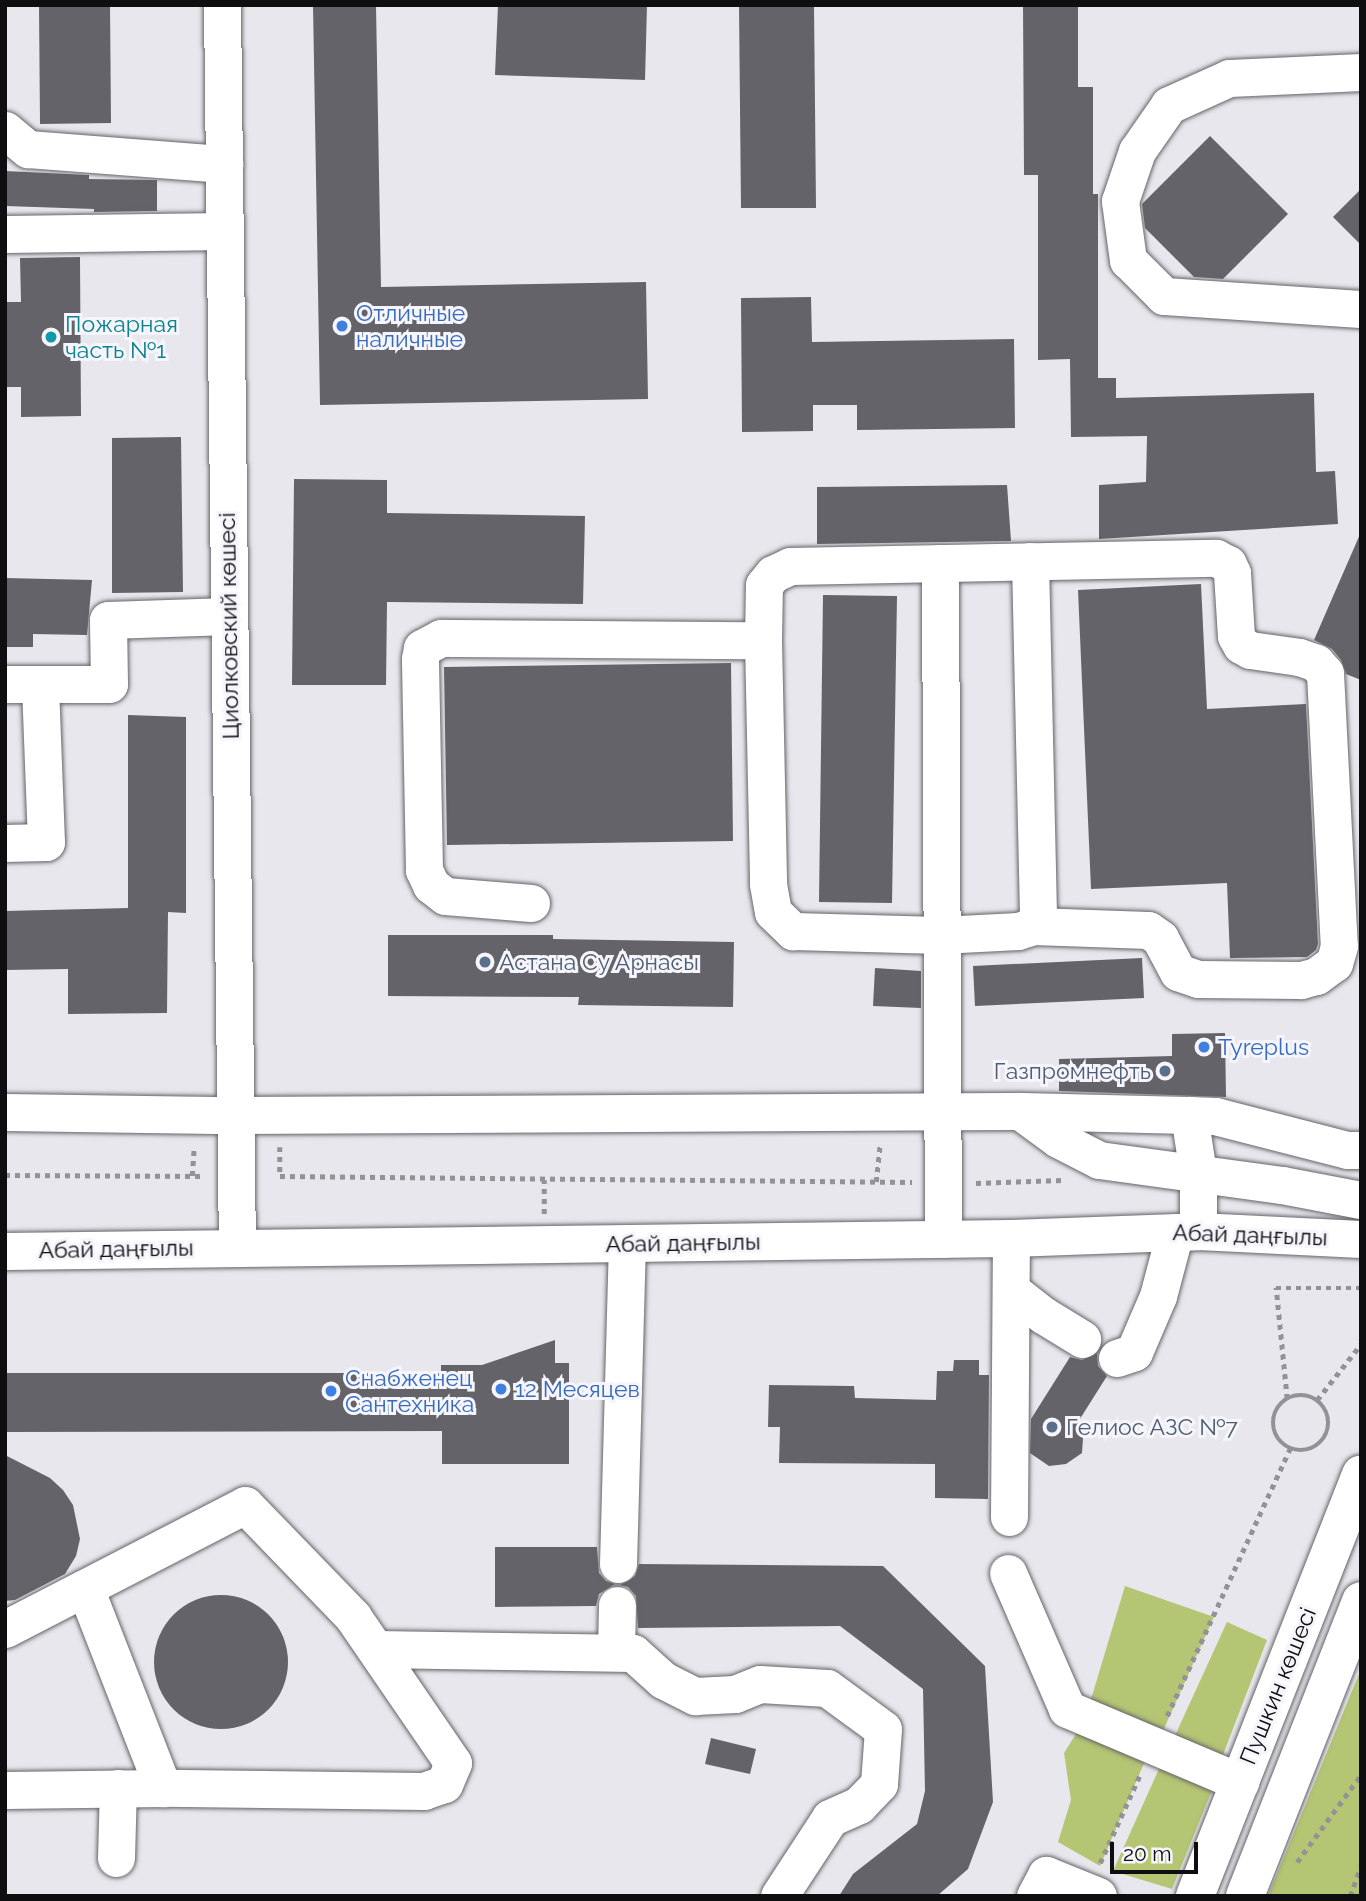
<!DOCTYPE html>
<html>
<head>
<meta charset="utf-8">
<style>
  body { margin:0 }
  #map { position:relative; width:1366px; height:1901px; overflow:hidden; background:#e8e7ed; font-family:Raleway,sans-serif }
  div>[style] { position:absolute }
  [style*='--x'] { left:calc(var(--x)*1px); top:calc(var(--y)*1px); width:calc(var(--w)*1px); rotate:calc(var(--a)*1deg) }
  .green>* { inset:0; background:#b4c574 }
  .building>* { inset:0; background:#636369 }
  .round { border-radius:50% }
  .path>* { height:4.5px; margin-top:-2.25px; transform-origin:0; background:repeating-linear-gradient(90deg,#939296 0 5px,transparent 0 10px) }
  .path>.ring { margin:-2.25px; padding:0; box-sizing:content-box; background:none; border:4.5px solid #939296; border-radius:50% }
  .roads { filter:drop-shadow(0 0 2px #656469) drop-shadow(0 0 2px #656469) }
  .minor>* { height:37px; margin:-18.5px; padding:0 18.5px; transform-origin:18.5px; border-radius:18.5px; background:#fff }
  .major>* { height:38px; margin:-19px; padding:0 19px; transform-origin:19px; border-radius:19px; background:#fff }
  .dots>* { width:19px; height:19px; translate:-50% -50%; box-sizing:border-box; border:4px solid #f6f5fb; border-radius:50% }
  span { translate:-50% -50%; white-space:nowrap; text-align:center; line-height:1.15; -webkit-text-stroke:6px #f6f5fb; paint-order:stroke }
  .shop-label { font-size:23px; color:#366cbe }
  .left { translate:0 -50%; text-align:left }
  .culture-label { font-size:23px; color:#0d838f }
  .street-label { font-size:23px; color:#0e0d0f }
  .service-label { font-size:23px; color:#4e5e75 }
  .right { translate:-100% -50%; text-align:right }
  .frame { position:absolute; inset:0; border:7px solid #0e0d0f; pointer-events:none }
  .scale { position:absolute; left:1110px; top:1842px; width:88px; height:32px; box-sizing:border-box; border:4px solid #0e0d0f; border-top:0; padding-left:9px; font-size:21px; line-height:24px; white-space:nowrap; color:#0e0d0f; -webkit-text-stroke:5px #f6f5fb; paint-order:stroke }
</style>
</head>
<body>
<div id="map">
  <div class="green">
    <i style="clip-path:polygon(1125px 1586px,1214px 1617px,1162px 1733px,1089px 1706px)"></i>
    <i style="clip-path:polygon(1227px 1622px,1267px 1640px,1221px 1760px,1173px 1740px)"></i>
    <i style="clip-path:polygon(1361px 1669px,1361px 1896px,1268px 1896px)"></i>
    <i style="clip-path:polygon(1081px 1726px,1148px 1754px,1100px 1866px,1058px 1842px,1071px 1800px,1064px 1753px)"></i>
    <i style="clip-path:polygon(1163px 1760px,1215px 1783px,1172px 1889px,1113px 1871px)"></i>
  </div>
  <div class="building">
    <i style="clip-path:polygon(39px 5px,110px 5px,111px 123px,40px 124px)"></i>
    <i style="clip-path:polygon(313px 5px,376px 5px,381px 287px,646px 282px,648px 399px,320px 405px)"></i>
    <i style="clip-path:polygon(498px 5px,647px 5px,645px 80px,495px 75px)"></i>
    <i style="clip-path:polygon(739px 5px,814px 5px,816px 208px,741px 208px)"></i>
    <i style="clip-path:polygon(1023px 5px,1078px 5px,1078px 87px,1093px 87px,1093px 194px,1098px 194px,1098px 378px,1116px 378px,1116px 398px,1314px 393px,1316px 472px,1335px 471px,1338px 524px,1099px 539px,1099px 485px,1146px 482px,1147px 436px,1071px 437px,1070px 359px,1038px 360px,1038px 175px,1024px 175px)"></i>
    <i style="clip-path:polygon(1210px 136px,1288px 214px,1223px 279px,1194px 277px,1145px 228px,1142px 204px)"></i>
    <i style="clip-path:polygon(5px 171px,89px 175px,89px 179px,157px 180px,157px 211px,94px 212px,94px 209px,5px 206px)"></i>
    <i style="clip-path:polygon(1361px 189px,1361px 245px,1333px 217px)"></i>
    <i style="clip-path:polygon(80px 257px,81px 416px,21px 417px,21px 387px,5px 387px,5px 302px,21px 302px,20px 258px)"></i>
    <i style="clip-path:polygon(811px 297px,812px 342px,1014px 339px,1015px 428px,857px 430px,857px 405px,813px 405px,813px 431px,742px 432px,741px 298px)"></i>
    <i style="clip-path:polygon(181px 437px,183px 592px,112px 593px,112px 438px)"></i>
    <i style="clip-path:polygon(294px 479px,387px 480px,387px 513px,585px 516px,583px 604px,387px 602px,386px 685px,292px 685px)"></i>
    <i style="clip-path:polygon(1007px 485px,1011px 541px,817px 544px,817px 487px)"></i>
    <i style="clip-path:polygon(1361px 532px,1361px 680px,1346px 674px,1341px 660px,1332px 649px,1314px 640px)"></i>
    <i style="clip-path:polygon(5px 578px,92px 580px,87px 635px,33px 634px,33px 647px,5px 647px)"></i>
    <i style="clip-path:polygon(1201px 584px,1207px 709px,1306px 704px,1318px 944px,1316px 950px,1307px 957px,1230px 958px,1227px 883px,1091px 889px,1078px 590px)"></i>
    <i style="clip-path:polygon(823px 595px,897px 596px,892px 903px,819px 902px)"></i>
    <i style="clip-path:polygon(731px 663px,733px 841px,447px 845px,444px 667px)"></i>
    <i style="clip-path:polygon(128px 715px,186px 717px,186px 913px,168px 912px,167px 1013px,68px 1014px,68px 969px,5px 970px,5px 911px,128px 908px)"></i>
    <i style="clip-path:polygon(388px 935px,553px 935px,553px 939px,734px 942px,733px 1007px,578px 1005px,579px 997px,388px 996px)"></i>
    <i style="clip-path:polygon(1142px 958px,1144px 998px,975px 1006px,973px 966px)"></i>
    <i style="clip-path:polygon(875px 968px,921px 971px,921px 1008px,873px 1006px)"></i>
    <i style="clip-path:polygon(1225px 1033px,1226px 1097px,1059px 1091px,1059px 1059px,1172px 1056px,1172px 1034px)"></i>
    <i style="clip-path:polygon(555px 1340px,555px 1363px,569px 1363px,569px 1464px,442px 1464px,442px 1431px,5px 1432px,5px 1373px,441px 1373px,441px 1365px,482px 1365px)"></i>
    <i style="clip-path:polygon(1097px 1353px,1098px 1366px,1107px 1376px,1078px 1422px,1083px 1438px,1082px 1453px,1066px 1464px,1049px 1466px,1030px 1453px,1031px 1419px,1070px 1357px,1082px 1360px)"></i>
    <i style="clip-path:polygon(954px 1360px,979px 1360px,979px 1375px,989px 1375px,988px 1499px,935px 1498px,935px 1464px,779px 1463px,780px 1427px,768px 1427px,769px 1385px,854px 1386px,855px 1398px,936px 1400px,937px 1371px,953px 1371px)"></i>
    <i style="clip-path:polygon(5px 1455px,50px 1478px,63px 1490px,73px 1505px,80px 1539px,76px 1556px,65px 1574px,15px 1600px,5px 1601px)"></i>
    <i style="clip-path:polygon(495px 1547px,597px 1547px,599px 1573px,606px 1581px,615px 1584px,599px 1594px,596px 1606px,495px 1607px)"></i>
    <i style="clip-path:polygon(639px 1564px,883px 1566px,985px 1666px,993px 1802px,968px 1869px,937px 1896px,839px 1896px,853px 1874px,917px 1824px,925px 1791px,923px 1689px,840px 1626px,638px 1628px,636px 1596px,628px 1587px,620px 1585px,635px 1576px)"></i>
    <i class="round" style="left:154px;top:1595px;width:134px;height:134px"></i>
    <i style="clip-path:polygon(711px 1738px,756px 1749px,750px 1774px,705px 1764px)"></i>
  </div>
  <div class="path">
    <i style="--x:280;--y:1147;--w:29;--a:90"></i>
    <i style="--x:280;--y:1176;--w:632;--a:0.54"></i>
    <i style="--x:5;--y:1175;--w:199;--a:0.3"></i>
    <i style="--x:192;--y:1176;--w:30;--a:-86"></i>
    <i style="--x:876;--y:1182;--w:38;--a:-84"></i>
    <i style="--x:976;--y:1183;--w:88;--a:-2"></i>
    <i style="--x:544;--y:1214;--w:34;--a:-90"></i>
    <i class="ring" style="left:1273px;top:1395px;width:51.5px;height:51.5px"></i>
    <i style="--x:1287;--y:1399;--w:112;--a:-95.7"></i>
    <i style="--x:1276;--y:1288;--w:85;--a:0"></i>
    <i style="--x:1317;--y:1400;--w:71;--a:-51.8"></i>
    <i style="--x:1167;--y:1716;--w:294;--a:-65.3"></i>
    <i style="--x:1297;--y:1862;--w:108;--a:-53.7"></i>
    <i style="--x:1100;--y:1863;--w:97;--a:-65.6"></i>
    <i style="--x:1350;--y:1896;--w:32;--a:-70"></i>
  </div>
  <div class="roads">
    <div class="minor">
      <i style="--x:222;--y:5;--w:1242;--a:89.31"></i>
      <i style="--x:1361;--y:72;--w:132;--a:177.4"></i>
      <i style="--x:1229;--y:78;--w:66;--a:155.8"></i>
      <i style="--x:1169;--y:105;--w:56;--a:124.8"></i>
      <i style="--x:1137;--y:151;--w:53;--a:108.8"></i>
      <i style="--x:1120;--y:201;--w:60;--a:82.3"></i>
      <i style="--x:1128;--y:260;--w:51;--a:45"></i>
      <i style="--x:1164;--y:296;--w:197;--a:3.8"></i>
      <i style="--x:5;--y:130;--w:30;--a:40"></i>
      <i style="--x:28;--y:149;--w:197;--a:4.4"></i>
      <i style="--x:5;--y:234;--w:220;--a:-0.8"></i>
      <i style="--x:940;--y:563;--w:676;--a:89.75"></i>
      <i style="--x:763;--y:640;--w:55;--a:-89"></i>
      <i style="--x:764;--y:585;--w:14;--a:-51"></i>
      <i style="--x:773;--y:574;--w:19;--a:-25"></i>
      <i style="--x:790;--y:566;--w:426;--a:-1.1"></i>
      <i style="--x:1216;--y:558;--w:13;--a:27"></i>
      <i style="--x:1228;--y:564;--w:10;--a:66"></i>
      <i style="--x:1232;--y:573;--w:63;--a:86.4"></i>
      <i style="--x:1236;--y:636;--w:10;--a:61"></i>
      <i style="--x:1241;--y:645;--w:10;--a:29"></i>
      <i style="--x:1250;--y:650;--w:49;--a:8.1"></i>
      <i style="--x:1299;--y:657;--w:18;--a:19"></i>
      <i style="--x:1316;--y:663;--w:13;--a:48"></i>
      <i style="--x:1325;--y:673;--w:273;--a:87.1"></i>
      <i style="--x:1339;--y:946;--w:18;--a:106"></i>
      <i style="--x:1334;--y:963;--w:22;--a:144"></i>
      <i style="--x:1316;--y:976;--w:16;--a:165"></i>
      <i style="--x:1301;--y:980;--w:103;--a:-179.4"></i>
      <i style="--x:1198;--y:979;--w:21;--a:-161"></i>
      <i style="--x:1178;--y:972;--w:38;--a:-118"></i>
      <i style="--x:1160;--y:938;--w:14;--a:-146"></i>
      <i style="--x:1148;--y:930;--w:115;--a:-178"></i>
      <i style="--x:5;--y:684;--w:104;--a:0"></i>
      <i style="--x:109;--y:684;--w:64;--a:-90.9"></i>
      <i style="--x:108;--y:620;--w:121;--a:-1.9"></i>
      <i style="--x:5;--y:843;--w:41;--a:-1.4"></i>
      <i style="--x:46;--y:842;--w:158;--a:-92.2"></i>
      <i style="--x:531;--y:903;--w:86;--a:-175.3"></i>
      <i style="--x:445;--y:896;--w:18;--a:-142"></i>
      <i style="--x:431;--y:885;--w:17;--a:-115"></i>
      <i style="--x:424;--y:870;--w:211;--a:-91.1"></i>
      <i style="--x:420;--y:659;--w:11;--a:-80"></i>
      <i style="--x:422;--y:648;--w:21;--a:-28"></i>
      <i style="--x:441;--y:638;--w:322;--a:0.4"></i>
      <i style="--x:763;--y:640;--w:244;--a:88.8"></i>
      <i style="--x:768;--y:884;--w:28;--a:80"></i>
      <i style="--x:773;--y:912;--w:28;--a:44"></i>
      <i style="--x:793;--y:931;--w:147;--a:1.6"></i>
      <i style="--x:940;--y:935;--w:78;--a:-2.9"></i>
      <i style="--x:1018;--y:931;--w:16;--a:-18"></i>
      <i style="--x:1033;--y:926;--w:13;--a:-67"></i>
      <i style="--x:1038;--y:914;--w:353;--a:-91.3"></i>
      <i style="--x:1020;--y:1111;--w:169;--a:1.4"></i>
      <i style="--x:5;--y:1112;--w:228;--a:0.8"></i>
      <i style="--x:233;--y:1115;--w:787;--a:-0.29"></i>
      <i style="--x:1020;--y:1111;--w:47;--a:36.4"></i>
      <i style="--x:1058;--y:1139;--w:46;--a:27.1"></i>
      <i style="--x:1099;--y:1160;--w:185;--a:7.8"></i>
      <i style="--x:1282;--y:1185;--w:80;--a:10.8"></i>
      <i style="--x:1198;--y:1231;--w:58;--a:-90"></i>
      <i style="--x:1198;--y:1173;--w:59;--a:-98.8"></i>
      <i style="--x:1189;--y:1115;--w:26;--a:2"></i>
      <i style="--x:1215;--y:1116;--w:136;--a:14.4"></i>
      <i style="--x:1347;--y:1150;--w:14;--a:0"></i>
      <i style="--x:5;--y:1251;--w:1006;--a:-0.74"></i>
      <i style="--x:1011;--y:1238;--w:187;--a:-2.1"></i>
      <i style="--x:1198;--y:1231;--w:163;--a:2.8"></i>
      <i style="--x:1011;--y:1290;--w:41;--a:38"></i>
      <i style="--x:1043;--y:1315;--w:46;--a:31.6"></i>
      <i style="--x:1117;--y:1358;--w:18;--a:-19"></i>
      <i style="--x:1134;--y:1352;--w:61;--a:-66.8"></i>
      <i style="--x:1158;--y:1296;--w:66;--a:-75.1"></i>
      <i style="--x:1009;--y:1517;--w:279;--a:-89.6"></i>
      <i style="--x:618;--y:1564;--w:320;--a:-88.4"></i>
      <i style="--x:1008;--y:1573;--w:148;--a:66.5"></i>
      <i style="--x:1067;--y:1709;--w:188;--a:22.9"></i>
      <i style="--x:85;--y:1588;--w:215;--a:68.7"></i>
      <i style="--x:5;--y:1629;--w:270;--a:-27.3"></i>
      <i style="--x:245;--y:1505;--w:156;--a:46"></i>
      <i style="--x:353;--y:1617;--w:177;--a:55.6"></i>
      <i style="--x:453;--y:1763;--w:23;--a:113"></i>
      <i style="--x:444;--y:1784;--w:21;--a:161"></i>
      <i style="--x:424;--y:1791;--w:261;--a:-179.3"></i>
      <i style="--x:163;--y:1788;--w:158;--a:179.3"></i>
      <i style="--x:376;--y:1649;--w:257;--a:0.9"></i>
      <i style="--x:633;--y:1653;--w:40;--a:42"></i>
      <i style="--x:663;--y:1680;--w:36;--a:27"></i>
      <i style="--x:695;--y:1696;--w:40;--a:-2.9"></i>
      <i style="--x:735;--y:1694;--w:27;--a:-22"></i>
      <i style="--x:760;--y:1684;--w:67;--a:3.4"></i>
      <i style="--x:827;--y:1688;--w:69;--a:36.2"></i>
      <i style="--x:883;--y:1729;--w:55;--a:94.2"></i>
      <i style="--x:879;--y:1784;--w:29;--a:134"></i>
      <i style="--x:859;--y:1805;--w:32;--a:156"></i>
      <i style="--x:830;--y:1818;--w:93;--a:123.2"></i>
      <i style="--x:616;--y:1652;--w:47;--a:-88.8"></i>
      <i style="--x:116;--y:1858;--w:70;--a:-88.4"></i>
      <i style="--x:1035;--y:1896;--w:24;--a:-62"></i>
      <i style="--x:1046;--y:1875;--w:56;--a:22"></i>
    </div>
    <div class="major">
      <i style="--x:1195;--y:1896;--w:453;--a:-68.5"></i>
      <i style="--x:1245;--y:1896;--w:317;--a:-68.5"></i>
    </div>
  </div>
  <div class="dots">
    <i style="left:342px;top:326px;background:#3f7fe0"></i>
    <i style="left:51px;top:337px;background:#0f9aa8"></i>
    <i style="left:485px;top:962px;background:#5c6f8a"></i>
    <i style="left:1204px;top:1047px;background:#3f7fe0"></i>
    <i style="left:1165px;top:1071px;background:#5c6f8a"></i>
    <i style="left:501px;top:1389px;background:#3f7fe0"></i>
    <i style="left:331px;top:1391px;background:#3f7fe0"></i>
    <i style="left:1052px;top:1427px;background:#5c6f8a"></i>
  </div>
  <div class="shop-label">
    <span class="left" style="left:356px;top:326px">Отличные<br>наличные</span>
    <span class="left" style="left:1218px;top:1047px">Tyreplus</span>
    <span class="left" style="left:345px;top:1391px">Снабженец<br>Сантехника</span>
    <span class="left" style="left:515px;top:1389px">12 Месяцев</span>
  </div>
  <div class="culture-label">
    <span class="left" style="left:65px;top:337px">Пожарная<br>часть №1</span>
  </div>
  <div class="street-label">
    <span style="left:229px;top:626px;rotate:-91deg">Циолковский көшесі</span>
    <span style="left:1250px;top:1235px;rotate:2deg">Абай даңғылы</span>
    <span style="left:683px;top:1243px;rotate:-1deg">Абай даңғылы</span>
    <span style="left:116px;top:1249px;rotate:-1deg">Абай даңғылы</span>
    <span style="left:1278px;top:1686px;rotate:-68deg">Пушкин көшесі</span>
  </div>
  <div class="service-label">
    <span class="left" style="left:499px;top:962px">Астана Су Арнасы</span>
    <span class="right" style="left:1151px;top:1071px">Газпромнефть</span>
    <span class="left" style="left:1066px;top:1427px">Гелиос АЗС №7</span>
  </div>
  <div class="frame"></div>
  <div class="scale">20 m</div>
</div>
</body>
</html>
